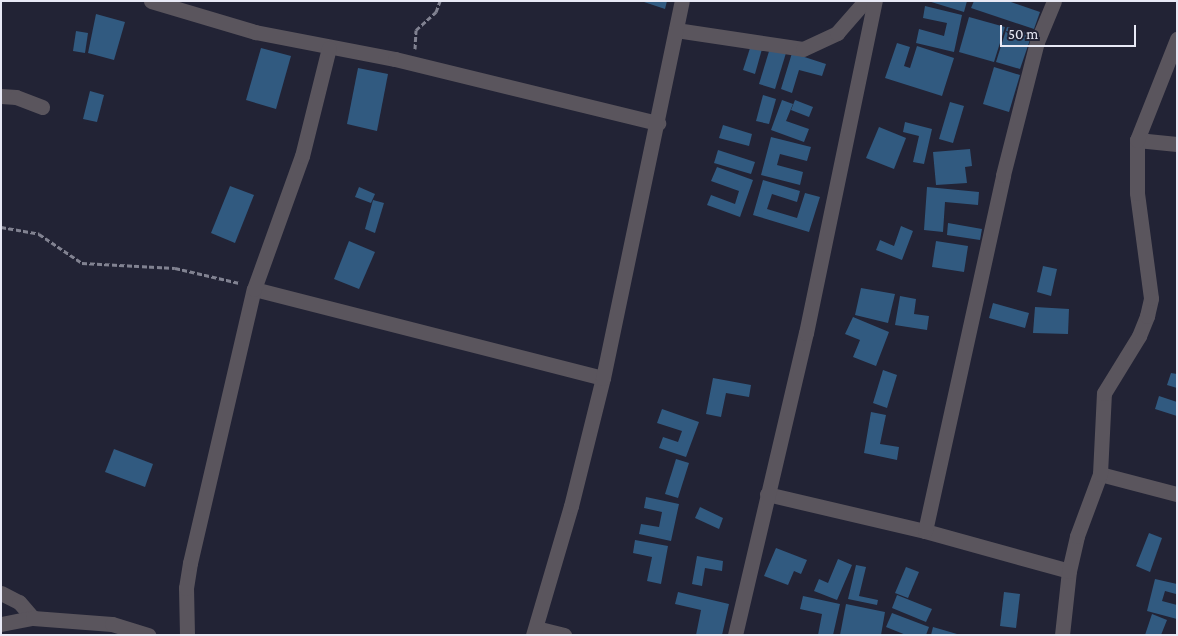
<!DOCTYPE html>
<html>
<head>
<meta charset="utf-8">
<style>
  body { margin:0 }
  #map { position:relative; width:1178px; height:636px; overflow:hidden; background:#222335; font-family:"Crimson Pro",serif }
  div>[style] { position:absolute }
  [style*='--x'] { left:calc(var(--x)*1px); top:calc(var(--y)*1px); width:calc(var(--w)*1px); rotate:calc(var(--a)*1deg) }
  .building>* { inset:0; background:#315a80 }
  .path>* { height:3px; margin-top:-1.5px; transform-origin:0; background:repeating-linear-gradient(90deg,#818291 0 5px,transparent 0 7.5px) }
  .minor>* { height:15px; margin:-7.5px; padding:0 7.5px; transform-origin:7.5px; border-radius:7.5px; background:#5a555d }
  .tertiary>* { height:15px; margin:-7.5px; padding:0 7.5px; transform-origin:7.5px; border-radius:7.5px; background:#5a555d }
  span { translate:-50% -50%; white-space:nowrap; text-align:center; line-height:1.15; -webkit-text-stroke:4.5px #222335; paint-order:stroke }
  .frame { position:absolute; inset:0; border:2px solid #e8e9f5; pointer-events:none }
  .scale { position:absolute; left:1000px; top:25px; width:136px; height:22px; box-sizing:border-box; border:2px solid #e8e9f5; border-top:0; padding-left:6px; font-size:15px; line-height:18px; white-space:nowrap; color:#e8e9f5; -webkit-text-stroke:4px #222335; paint-order:stroke }
</style>
</head>
<body>
<div id="map">
  <div class="building">
    <i style="clip-path:polygon(641px 1px,667px 1px,665px 9px)"></i>
    <i style="clip-path:polygon(928px 1px,967px 1px,964px 12px)"></i>
    <i style="clip-path:polygon(974px 1px,1008px 1px,1040px 12px,1034px 29px,971px 8px)"></i>
    <i style="clip-path:polygon(925px 6px,962px 15px,954px 52px,916px 43px,919px 29px,944px 36px,947px 23px,923px 18px)"></i>
    <i style="clip-path:polygon(96px 14px,125px 22px,114px 60px,88px 53px)"></i>
    <i style="clip-path:polygon(969px 17px,1005px 27px,994px 62px,959px 52px)"></i>
    <i style="clip-path:polygon(1007px 27px,1032px 34px,1020px 69px,996px 62px)"></i>
    <i style="clip-path:polygon(76px 31px,88px 33px,85px 53px,73px 51px)"></i>
    <i style="clip-path:polygon(897px 43px,910px 47px,904px 66px,910px 68px,917px 46px,954px 58px,942px 96px,885px 78px)"></i>
    <i style="clip-path:polygon(751px 45px,762px 49px,755px 74px,743px 70px)"></i>
    <i style="clip-path:polygon(261px 48px,291px 56px,276px 109px,246px 100px)"></i>
    <i style="clip-path:polygon(770px 48px,786px 53px,775px 89px,759px 84px)"></i>
    <i style="clip-path:polygon(792px 53px,826px 64px,822px 76px,799px 70px,792px 93px,781px 89px)"></i>
    <i style="clip-path:polygon(994px 67px,1020px 75px,1009px 112px,983px 104px)"></i>
    <i style="clip-path:polygon(358px 68px,388px 74px,377px 131px,347px 124px)"></i>
    <i style="clip-path:polygon(90px 91px,104px 95px,97px 122px,83px 119px)"></i>
    <i style="clip-path:polygon(763px 95px,776px 99px,769px 124px,756px 121px)"></i>
    <i style="clip-path:polygon(782px 100px,793px 104px,786px 121px,809px 129px,804px 142px,771px 130px)"></i>
    <i style="clip-path:polygon(795px 100px,813px 107px,809px 117px,791px 110px)"></i>
    <i style="clip-path:polygon(950px 102px,964px 106px,953px 143px,939px 139px)"></i>
    <i style="clip-path:polygon(905px 122px,932px 129px,924px 164px,913px 162px,919px 136px,903px 132px)"></i>
    <i style="clip-path:polygon(723px 125px,752px 134px,749px 146px,719px 138px)"></i>
    <i style="clip-path:polygon(879px 127px,906px 138px,894px 169px,866px 158px)"></i>
    <i style="clip-path:polygon(771px 137px,811px 147px,807px 161px,780px 154px,777px 165px,803px 172px,800px 185px,761px 175px)"></i>
    <i style="clip-path:polygon(970px 149px,972px 166px,965px 167px,967px 183px,936px 185px,933px 152px)"></i>
    <i style="clip-path:polygon(718px 150px,755px 162px,751px 174px,714px 163px)"></i>
    <i style="clip-path:polygon(717px 167px,753px 180px,740px 217px,707px 205px,711px 195px,735px 204px,739px 191px,711px 181px)"></i>
    <i style="clip-path:polygon(763px 180px,800px 191px,797px 202px,772px 194px,767px 209px,797px 218px,805px 193px,820px 197px,809px 232px,753px 215px)"></i>
    <i style="clip-path:polygon(230px 186px,254px 195px,235px 243px,211px 233px)"></i>
    <i style="clip-path:polygon(359px 187px,375px 194px,371px 203px,355px 197px)"></i>
    <i style="clip-path:polygon(927px 187px,979px 192px,978px 205px,945px 202px,943px 232px,924px 230px)"></i>
    <i style="clip-path:polygon(373px 200px,384px 203px,375px 233px,365px 229px)"></i>
    <i style="clip-path:polygon(948px 223px,982px 229px,980px 240px,947px 235px)"></i>
    <i style="clip-path:polygon(901px 226px,913px 231px,902px 260px,876px 250px,880px 240px,894px 246px)"></i>
    <i style="clip-path:polygon(349px 241px,375px 252px,359px 289px,334px 279px)"></i>
    <i style="clip-path:polygon(936px 241px,968px 246px,964px 272px,932px 267px)"></i>
    <i style="clip-path:polygon(1043px 266px,1057px 269px,1051px 296px,1037px 292px)"></i>
    <i style="clip-path:polygon(861px 288px,895px 294px,888px 323px,855px 315px)"></i>
    <i style="clip-path:polygon(900px 296px,916px 299px,914px 314px,929px 316px,927px 330px,895px 325px)"></i>
    <i style="clip-path:polygon(993px 303px,1029px 313px,1025px 328px,989px 318px)"></i>
    <i style="clip-path:polygon(1035px 307px,1069px 309px,1068px 334px,1033px 333px)"></i>
    <i style="clip-path:polygon(853px 317px,889px 332px,876px 366px,853px 357px,860px 340px,845px 334px)"></i>
    <i style="clip-path:polygon(883px 370px,897px 375px,887px 408px,873px 403px)"></i>
    <i style="clip-path:polygon(1171px 373px,1177px 374px,1177px 388px,1167px 385px)"></i>
    <i style="clip-path:polygon(713px 378px,751px 385px,749px 397px,726px 393px,721px 417px,706px 414px)"></i>
    <i style="clip-path:polygon(1159px 396px,1177px 402px,1177px 416px,1155px 409px)"></i>
    <i style="clip-path:polygon(662px 409px,699px 422px,686px 457px,659px 448px,663px 437px,678px 442px,682px 431px,657px 423px)"></i>
    <i style="clip-path:polygon(871px 412px,886px 415px,880px 444px,899px 447px,897px 460px,864px 453px)"></i>
    <i style="clip-path:polygon(114px 449px,153px 464px,145px 487px,105px 472px)"></i>
    <i style="clip-path:polygon(676px 459px,689px 463px,678px 498px,665px 494px)"></i>
    <i style="clip-path:polygon(646px 497px,679px 504px,671px 541px,639px 534px,641px 524px,659px 527px,662px 512px,644px 508px)"></i>
    <i style="clip-path:polygon(700px 507px,723px 518px,719px 529px,695px 518px)"></i>
    <i style="clip-path:polygon(1149px 533px,1162px 538px,1150px 572px,1136px 566px)"></i>
    <i style="clip-path:polygon(635px 540px,668px 546px,661px 584px,647px 581px,652px 557px,633px 553px)"></i>
    <i style="clip-path:polygon(776px 548px,807px 560px,801px 574px,794px 571px,788px 585px,764px 576px)"></i>
    <i style="clip-path:polygon(697px 556px,723px 561px,722px 571px,705px 568px,702px 586px,692px 584px)"></i>
    <i style="clip-path:polygon(838px 559px,852px 565px,837px 600px,814px 591px,819px 579px,828px 583px)"></i>
    <i style="clip-path:polygon(856px 565px,866px 567px,859px 596px,878px 600px,877px 605px,848px 599px)"></i>
    <i style="clip-path:polygon(906px 567px,919px 572px,908px 598px,895px 593px)"></i>
    <i style="clip-path:polygon(1155px 579px,1177px 584px,1176px 594px,1165px 591px,1162px 601px,1177px 605px,1177px 619px,1147px 611px)"></i>
    <i style="clip-path:polygon(678px 592px,729px 604px,722px 635px,696px 635px,701px 610px,675px 604px)"></i>
    <i style="clip-path:polygon(1004px 592px,1020px 594px,1016px 628px,1000px 626px)"></i>
    <i style="clip-path:polygon(897px 595px,932px 609px,926px 622px,892px 608px)"></i>
    <i style="clip-path:polygon(803px 596px,840px 604px,833px 635px,818px 635px,822px 614px,800px 609px)"></i>
    <i style="clip-path:polygon(846px 604px,885px 612px,881px 635px,840px 635px)"></i>
    <i style="clip-path:polygon(892px 613px,929px 627px,926px 635px,906px 635px,886px 627px)"></i>
    <i style="clip-path:polygon(1152px 614px,1167px 620px,1161px 635px,1145px 635px)"></i>
    <i style="clip-path:polygon(933px 627px,957px 634px,957px 635px,931px 635px)"></i>
  </div>
  <div class="path">
    <i style="--x:415;--y:49;--w:19;--a:-87"></i>
    <i style="--x:416;--y:30;--w:27;--a:-42"></i>
    <i style="--x:436;--y:12;--w:12;--a:-70"></i>
    <i style="--x:1;--y:227;--w:39;--a:10"></i>
    <i style="--x:39;--y:234;--w:52;--a:34"></i>
    <i style="--x:82;--y:263;--w:93;--a:3.1"></i>
    <i style="--x:175;--y:268;--w:66;--a:13.2"></i>
  </div>
  <div class="minor">
    <i style="--x:151;--y:1;--w:109;--a:16.6"></i>
    <i style="--x:255;--y:32;--w:143;--a:10.9"></i>
    <i style="--x:395;--y:59;--w:271;--a:13.7"></i>
    <i style="--x:676;--y:30;--w:128;--a:8.5"></i>
    <i style="--x:803;--y:49;--w:38;--a:-25"></i>
    <i style="--x:837;--y:33;--w:43;--a:-48.8"></i>
    <i style="--x:1;--y:96;--w:15;--a:4"></i>
    <i style="--x:16;--y:97;--w:28;--a:21"></i>
    <i style="--x:1137;--y:140;--w:40;--a:5.7"></i>
    <i style="--x:254;--y:289;--w:360;--a:14.3"></i>
    <i style="--x:1100;--y:474;--w:80;--a:14.6"></i>
    <i style="--x:767;--y:494;--w:162;--a:13.2"></i>
    <i style="--x:925;--y:531;--w:149;--a:15.5"></i>
    <i style="--x:925;--y:531;--w:364;--a:-77.6"></i>
    <i style="--x:1003;--y:175;--w:137;--a:-75.7"></i>
    <i style="--x:1037;--y:42;--w:44;--a:-67.5"></i>
    <i style="--x:1;--y:593;--w:20;--a:27"></i>
    <i style="--x:19;--y:602;--w:21;--a:49"></i>
    <i style="--x:536;--y:628;--w:29;--a:14"></i>
    <i style="--x:187;--y:635;--w:47;--a:-91.2"></i>
    <i style="--x:186;--y:588;--w:25;--a:-81"></i>
    <i style="--x:190;--y:563;--w:281;--a:-76.9"></i>
    <i style="--x:254;--y:289;--w:141;--a:-70.2"></i>
    <i style="--x:302;--y:156;--w:111;--a:-76"></i>
    <i style="--x:735;--y:635;--w:310;--a:-76.8"></i>
    <i style="--x:806;--y:333;--w:339;--a:-78.3"></i>
    <i style="--x:1062;--y:635;--w:64;--a:-83.8"></i>
    <i style="--x:1069;--y:571;--w:36;--a:-77"></i>
    <i style="--x:1077;--y:536;--w:66;--a:-69.6"></i>
    <i style="--x:1100;--y:474;--w:81;--a:-87.2"></i>
    <i style="--x:1104;--y:393;--w:67;--a:-58.4"></i>
    <i style="--x:1139;--y:336;--w:22;--a:-68"></i>
    <i style="--x:1147;--y:316;--w:18;--a:-77"></i>
    <i style="--x:1151;--y:298;--w:106;--a:-97.6"></i>
    <i style="--x:1137;--y:193;--w:53;--a:-90"></i>
    <i style="--x:1137;--y:140;--w:109;--a:-68.4"></i>
  </div>
  <div class="tertiary">
    <i style="--x:1;--y:624;--w:33;--a:-11"></i>
    <i style="--x:33;--y:618;--w:79;--a:4.3"></i>
    <i style="--x:112;--y:624;--w:38;--a:17"></i>
    <i style="--x:533;--y:635;--w:134;--a:-73.6"></i>
    <i style="--x:571;--y:506;--w:132;--a:-76"></i>
    <i style="--x:603;--y:378;--w:385;--a:-78.2"></i>
  </div>
  <div class="frame"></div>
  <div class="scale">50 m</div>
</div>
</body>
</html>
